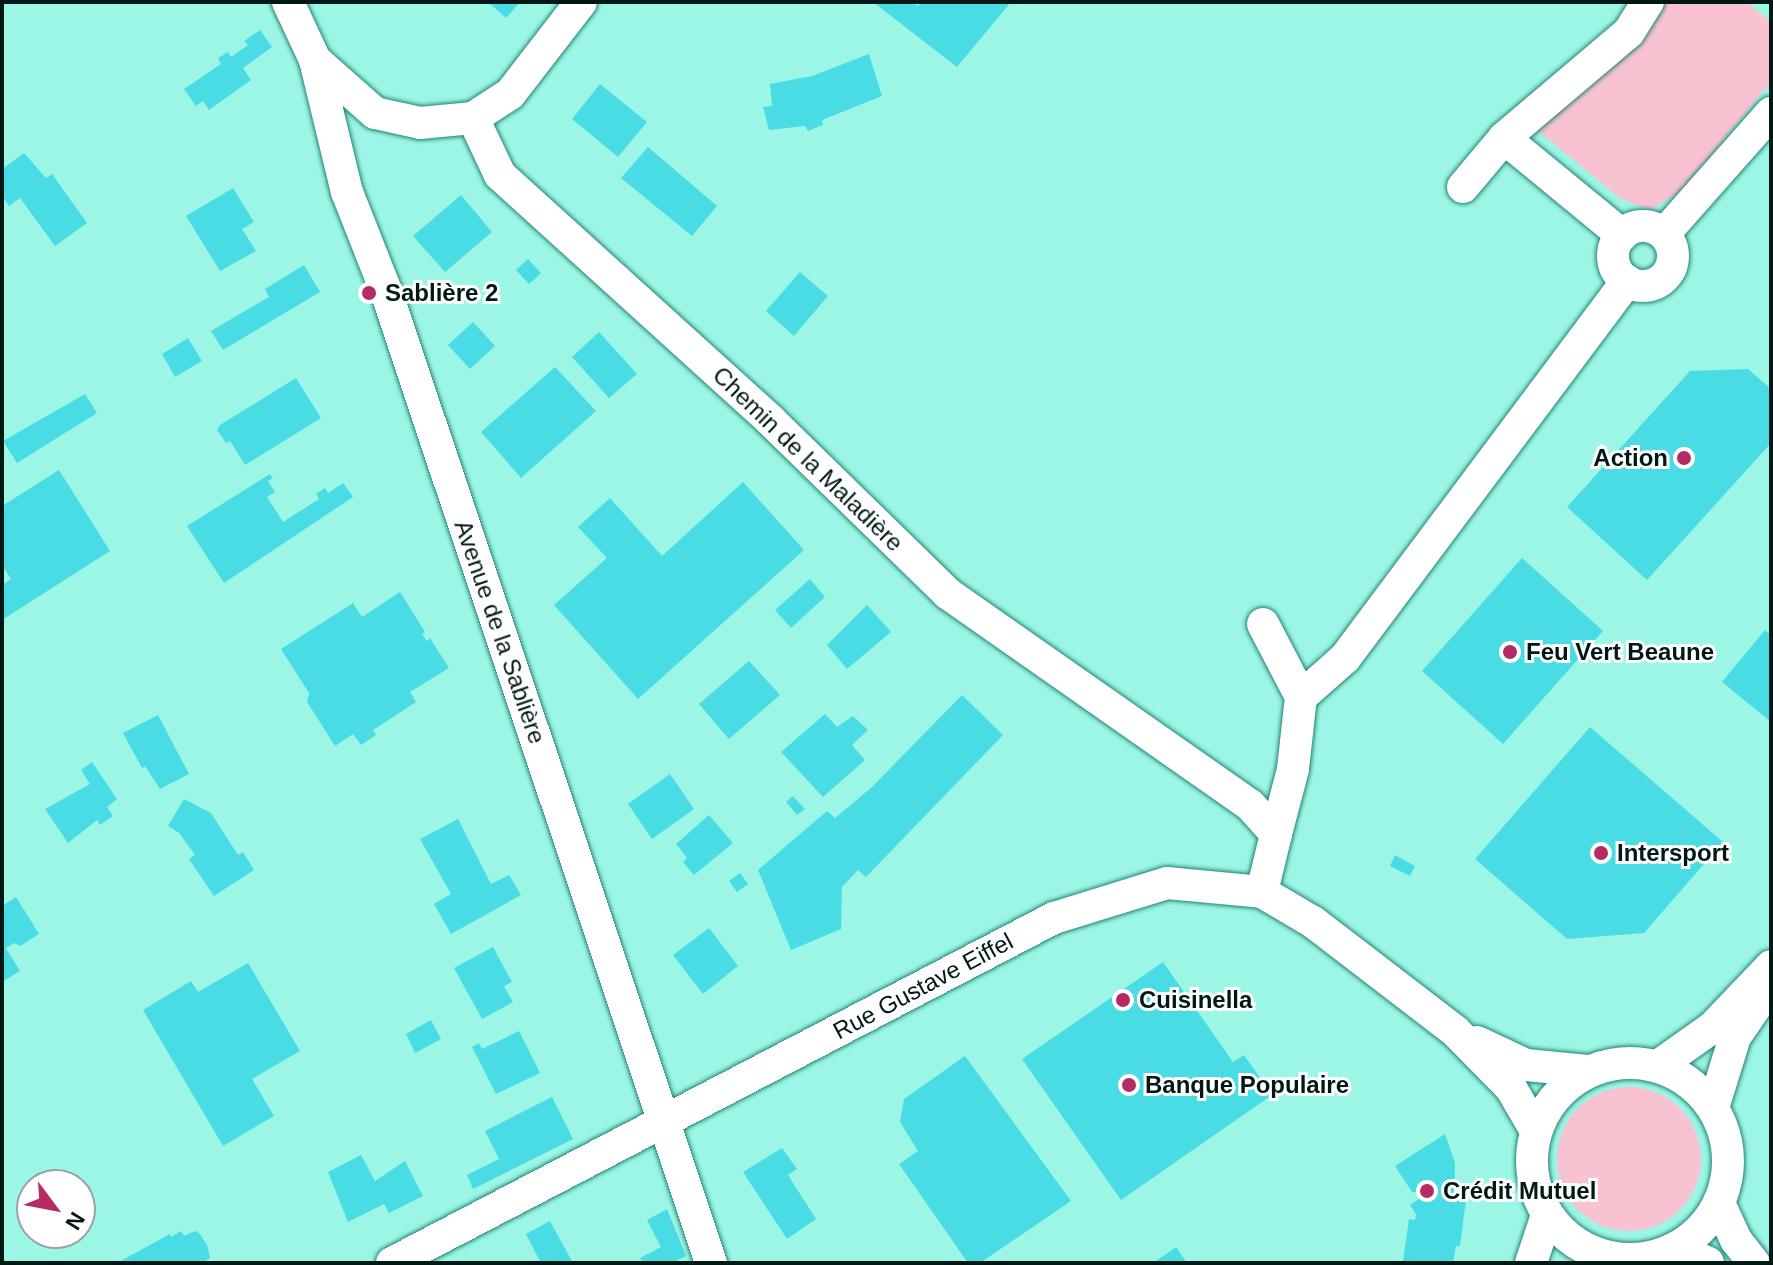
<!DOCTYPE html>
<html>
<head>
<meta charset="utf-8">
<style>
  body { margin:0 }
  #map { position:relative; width:1773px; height:1265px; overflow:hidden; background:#9cf6e5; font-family:Helvetica,sans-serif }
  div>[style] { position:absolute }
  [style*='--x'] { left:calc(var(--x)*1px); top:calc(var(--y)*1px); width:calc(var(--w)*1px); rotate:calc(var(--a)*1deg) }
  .green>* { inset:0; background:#f8c2d1 }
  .round { border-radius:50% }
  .building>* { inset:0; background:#4adce4 }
  .roads { filter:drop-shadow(0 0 2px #228475) drop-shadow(0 0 2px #228475) }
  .minor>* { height:32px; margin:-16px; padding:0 16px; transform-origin:16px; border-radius:16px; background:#fff }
  .minor>.ring { margin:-16px; padding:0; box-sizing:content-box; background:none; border:32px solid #fff; border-radius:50% }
  .dots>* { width:22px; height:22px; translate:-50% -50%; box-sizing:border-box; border:4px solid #fff; border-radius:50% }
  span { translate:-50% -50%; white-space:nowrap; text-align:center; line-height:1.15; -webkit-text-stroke:6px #fff; paint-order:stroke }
  .poi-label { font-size:24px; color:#001914; font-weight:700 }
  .left { translate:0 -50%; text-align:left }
  .right { translate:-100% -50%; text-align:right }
  .street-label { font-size:24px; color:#001914 }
  .frame { position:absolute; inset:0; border:4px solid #001914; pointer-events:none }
  .north { position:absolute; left:16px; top:1169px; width:80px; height:80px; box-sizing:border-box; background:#fff; border:2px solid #99a3a1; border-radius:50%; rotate:122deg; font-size:22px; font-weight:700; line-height:32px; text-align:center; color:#001914 }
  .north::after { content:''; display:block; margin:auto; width:28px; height:36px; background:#b62b65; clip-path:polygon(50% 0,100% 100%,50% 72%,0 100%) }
</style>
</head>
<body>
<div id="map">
  <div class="green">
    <i style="clip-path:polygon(1663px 2px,1747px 2px,1771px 22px,1771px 82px,1680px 192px,1650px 210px,1621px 199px,1532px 126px)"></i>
    <i class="round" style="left:1557px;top:1087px;width:144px;height:144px"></i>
  </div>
  <div class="building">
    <i style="clip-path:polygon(488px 2px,520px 2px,506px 18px)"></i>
    <i style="clip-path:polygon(873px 2px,912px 2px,918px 6px,921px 2px,1011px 2px,957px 67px)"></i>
    <i style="clip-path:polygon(260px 30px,272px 47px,243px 68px,251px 80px,209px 110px,203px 101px,196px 106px,184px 89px,221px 64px,218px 58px,228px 52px,231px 57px,248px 45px,244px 41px)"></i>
    <i style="clip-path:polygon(869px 54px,882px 96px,822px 120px,823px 125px,808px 131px,805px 126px,769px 130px,763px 107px,772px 106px,770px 84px,812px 76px)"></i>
    <i style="clip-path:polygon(600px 84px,647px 122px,618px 157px,572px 119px)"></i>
    <i style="clip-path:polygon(648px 147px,717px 206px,692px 236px,621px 178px)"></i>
    <i style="clip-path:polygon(24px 153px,46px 178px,52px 174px,87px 223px,55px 246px,20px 198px,9px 206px,2px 196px,2px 169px)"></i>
    <i style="clip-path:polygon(233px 188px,254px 222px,242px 229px,256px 251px,220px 271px,186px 216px)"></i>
    <i style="clip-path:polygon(461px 195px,492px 232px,445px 272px,413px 236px)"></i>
    <i style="clip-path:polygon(528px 259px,541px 273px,529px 284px,516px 270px)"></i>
    <i style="clip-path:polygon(304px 265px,320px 292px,223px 350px,211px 331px,269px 297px,265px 289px)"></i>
    <i style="clip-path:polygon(800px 272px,828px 296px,794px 336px,766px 311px)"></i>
    <i style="clip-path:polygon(473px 322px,495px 346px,470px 369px,448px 345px)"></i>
    <i style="clip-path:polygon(599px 332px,637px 374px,609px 398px,572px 357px)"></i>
    <i style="clip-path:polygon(188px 338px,202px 361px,175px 377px,162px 354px)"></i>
    <i style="clip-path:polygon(555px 367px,596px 411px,521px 478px,481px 432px)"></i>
    <i style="clip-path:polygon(1748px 369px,1771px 389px,1771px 443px,1647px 580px,1567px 507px,1690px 371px)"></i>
    <i style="clip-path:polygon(296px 378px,321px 418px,245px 465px,230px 441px,226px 443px,217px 430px,220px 425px)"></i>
    <i style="clip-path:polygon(85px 394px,97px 413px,17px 463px,3px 441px)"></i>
    <i style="clip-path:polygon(59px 470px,110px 551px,2px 620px,2px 585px,11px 579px,2px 565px,2px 506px)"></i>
    <i style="clip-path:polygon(270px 474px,273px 478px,268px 481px,275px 492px,267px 497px,283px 522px,319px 499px,316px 494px,325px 488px,328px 493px,343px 483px,353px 497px,224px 583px,187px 526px)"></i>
    <i style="clip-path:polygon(743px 482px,804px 550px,638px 699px,554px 605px,607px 558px,578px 527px,610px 498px,662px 556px)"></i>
    <i style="clip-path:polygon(1522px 558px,1603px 631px,1503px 744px,1422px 671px)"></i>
    <i style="clip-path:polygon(810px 579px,825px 597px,791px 628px,775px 610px)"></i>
    <i style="clip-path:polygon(400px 592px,425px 632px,422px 634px,427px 641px,430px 638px,449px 668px,410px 692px,416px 702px,373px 730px,376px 735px,361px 745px,353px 734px,335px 746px,307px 702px,309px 693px,281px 649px,353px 603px,362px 617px)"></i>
    <i style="clip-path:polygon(867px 605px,891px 632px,847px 669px,827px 645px)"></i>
    <i style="clip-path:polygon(1765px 630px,1771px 635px,1771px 722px,1722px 682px)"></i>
    <i style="clip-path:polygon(749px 661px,780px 695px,729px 739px,699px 704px)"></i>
    <i style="clip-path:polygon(962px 695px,1003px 735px,866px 877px,858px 870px,842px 887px,841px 929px,791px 950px,758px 870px,827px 811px,835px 818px,872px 787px)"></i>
    <i style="clip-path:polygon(825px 714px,837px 727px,853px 716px,868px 730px,852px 745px,865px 760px,823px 797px,781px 752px)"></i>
    <i style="clip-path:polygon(158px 715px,189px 774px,160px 789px,145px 766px,142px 768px,123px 733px)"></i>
    <i style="clip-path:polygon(1590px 727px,1723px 842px,1644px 933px,1567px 939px,1475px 859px)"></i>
    <i style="clip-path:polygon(92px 762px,117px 799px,107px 807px,113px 816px,100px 825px,97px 820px,68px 843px,45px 809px,90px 784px,81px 770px)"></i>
    <i style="clip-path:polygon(670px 774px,694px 809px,652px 839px,628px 804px)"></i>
    <i style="clip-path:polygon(793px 796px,805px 809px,797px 815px,786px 802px)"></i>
    <i style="clip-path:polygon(184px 799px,211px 813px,238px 855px,243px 852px,254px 870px,214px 896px,189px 859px,195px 855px,179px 833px,168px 826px)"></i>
    <i style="clip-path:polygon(709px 815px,733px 843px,694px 875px,683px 862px,687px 858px,676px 844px)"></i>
    <i style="clip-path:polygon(458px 819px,491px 884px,509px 875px,521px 895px,451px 934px,434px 904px,451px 894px,420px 839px)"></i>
    <i style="clip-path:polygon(1395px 855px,1415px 866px,1410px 876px,1390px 866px)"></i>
    <i style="clip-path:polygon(740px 873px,748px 884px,737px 892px,729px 881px)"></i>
    <i style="clip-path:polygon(16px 897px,39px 934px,20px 946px,14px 943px,6px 948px,20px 971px,2px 982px,2px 906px)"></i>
    <i style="clip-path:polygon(709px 928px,738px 966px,703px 994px,673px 955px)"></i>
    <i style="clip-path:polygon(493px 947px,512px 982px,504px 986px,513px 1002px,482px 1019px,454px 968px)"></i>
    <i style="clip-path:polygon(1163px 962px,1233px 1062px,1244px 1055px,1272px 1095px,1121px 1200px,1022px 1059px)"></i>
    <i style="clip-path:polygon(248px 963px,300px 1051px,252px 1079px,274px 1116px,223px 1146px,143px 1010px,191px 981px,198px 992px)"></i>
    <i style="clip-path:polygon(431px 1020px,441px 1039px,415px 1053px,406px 1034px)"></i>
    <i style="clip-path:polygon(519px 1031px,540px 1073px,496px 1094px,472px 1047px,479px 1043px,482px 1049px)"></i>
    <i style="clip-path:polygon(965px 1056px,1071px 1201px,980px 1263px,968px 1263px,899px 1164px,918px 1151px,900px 1122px,904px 1099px)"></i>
    <i style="clip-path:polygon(552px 1097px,573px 1139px,473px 1189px,467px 1175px,499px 1159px,485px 1131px)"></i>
    <i style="clip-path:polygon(1445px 1134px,1455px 1163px,1454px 1198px,1466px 1200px,1460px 1246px,1456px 1246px,1453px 1263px,1403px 1261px,1409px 1219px,1415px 1220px,1416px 1214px,1410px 1205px,1419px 1199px,1419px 1193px,1412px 1192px,1395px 1166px)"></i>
    <i style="clip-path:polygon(782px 1148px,797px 1169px,788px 1175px,816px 1219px,787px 1239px,743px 1172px)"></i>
    <i style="clip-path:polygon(361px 1155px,375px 1181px,405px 1161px,423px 1196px,389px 1213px,384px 1204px,348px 1222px,328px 1172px)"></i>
    <i style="clip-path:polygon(667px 1209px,686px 1256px,672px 1263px,643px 1263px,640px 1258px,661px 1247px,647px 1220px)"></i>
    <i style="clip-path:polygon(550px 1221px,573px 1263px,541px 1263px,526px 1234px)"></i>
    <i style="clip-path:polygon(181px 1231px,184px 1236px,195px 1231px,199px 1233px,207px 1245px,210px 1258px,202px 1263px,117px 1263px,170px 1234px,171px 1237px)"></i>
    <i style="clip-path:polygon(1176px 1247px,1187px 1263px,1153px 1263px)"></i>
  </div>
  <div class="roads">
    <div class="minor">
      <i style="--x:288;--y:2;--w:64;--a:65"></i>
      <i style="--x:315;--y:60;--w:136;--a:76.4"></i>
      <i style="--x:347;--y:192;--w:106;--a:68.5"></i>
      <i style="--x:386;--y:291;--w:1025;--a:71.51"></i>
      <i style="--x:315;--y:60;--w:80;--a:41.5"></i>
      <i style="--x:375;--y:113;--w:46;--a:12.5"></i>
      <i style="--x:420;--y:123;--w:53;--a:-5.4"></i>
      <i style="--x:473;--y:118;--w:63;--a:64.7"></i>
      <i style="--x:500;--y:175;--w:365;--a:42.2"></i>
      <i style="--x:770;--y:420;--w:248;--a:44.3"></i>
      <i style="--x:947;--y:593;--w:370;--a:35"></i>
      <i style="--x:1250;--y:805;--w:39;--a:48"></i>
      <i style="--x:1276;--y:834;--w:60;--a:103.6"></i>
      <i style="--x:473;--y:118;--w:44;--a:-33"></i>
      <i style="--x:510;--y:94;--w:116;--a:-52.3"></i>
      <i style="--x:1504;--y:138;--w:153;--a:39.4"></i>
      <i style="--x:1463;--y:187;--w:64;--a:-50.1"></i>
      <i style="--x:1504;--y:138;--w:164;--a:-40.3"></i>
      <i style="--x:1629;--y:32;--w:36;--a:-58"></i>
      <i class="ring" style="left:1613px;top:226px;width:28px;height:28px"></i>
      <i style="--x:1664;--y:234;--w:162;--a:-48.5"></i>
      <i style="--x:1263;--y:624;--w:82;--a:62.5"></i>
      <i style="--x:1276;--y:834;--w:67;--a:-75.3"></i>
      <i style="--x:1293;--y:769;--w:72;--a:-83.7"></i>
      <i style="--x:1301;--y:697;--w:59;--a:-41.6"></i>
      <i style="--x:1345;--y:658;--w:471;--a:-53.2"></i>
      <i style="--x:1477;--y:1042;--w:54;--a:25.1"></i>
      <i style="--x:1526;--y:1065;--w:62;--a:5.5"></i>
      <i class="ring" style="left:1532px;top:1063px;width:164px;height:164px"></i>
      <i style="--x:1658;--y:1066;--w:67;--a:-35.3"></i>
      <i style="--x:1713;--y:1027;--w:84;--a:-46.4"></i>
      <i style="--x:1713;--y:1108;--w:74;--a:-72.8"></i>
      <i style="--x:1735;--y:1037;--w:46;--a:-55.6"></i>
      <i style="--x:1719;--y:1203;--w:41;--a:65.3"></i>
      <i style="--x:1736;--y:1240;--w:29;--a:52"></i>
      <i style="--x:1675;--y:1248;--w:36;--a:24"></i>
      <i style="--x:392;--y:1263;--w:747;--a:-27.53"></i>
      <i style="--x:1054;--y:918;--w:118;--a:-17.2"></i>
      <i style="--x:1167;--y:883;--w:95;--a:5.4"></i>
      <i style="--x:1262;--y:892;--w:59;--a:30.5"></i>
      <i style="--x:1313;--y:922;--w:179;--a:37.5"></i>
      <i style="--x:1455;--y:1031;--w:80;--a:45.5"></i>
      <i style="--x:1511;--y:1088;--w:50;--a:59.8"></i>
      <i style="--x:1531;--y:1263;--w:51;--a:-71.6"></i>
    </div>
  </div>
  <div class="dots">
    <i style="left:369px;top:293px;background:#b62b65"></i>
    <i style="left:1684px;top:458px;background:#b62b65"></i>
    <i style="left:1510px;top:652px;background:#b62b65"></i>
    <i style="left:1601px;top:853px;background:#b62b65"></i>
    <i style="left:1123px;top:1000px;background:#b62b65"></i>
    <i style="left:1129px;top:1085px;background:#b62b65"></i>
    <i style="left:1427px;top:1191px;background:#b62b65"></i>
  </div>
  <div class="poi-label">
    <span class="left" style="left:385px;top:293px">Sablière 2</span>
    <span class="right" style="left:1668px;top:458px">Action</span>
    <span class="left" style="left:1526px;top:652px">Feu Vert Beaune</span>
    <span class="left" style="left:1617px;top:853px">Intersport</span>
    <span class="left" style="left:1139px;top:1000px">Cuisinella</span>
    <span class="left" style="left:1145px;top:1085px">Banque Populaire</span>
    <span class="left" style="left:1443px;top:1191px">Crédit Mutuel</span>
  </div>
  <div class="street-label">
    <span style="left:808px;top:459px;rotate:44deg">Chemin de la Maladière</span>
    <span style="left:500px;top:632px;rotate:71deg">Avenue de la Sablière</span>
    <span style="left:923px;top:986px;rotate:-28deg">Rue Gustave Eiffel</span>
  </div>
  <div class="frame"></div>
  <div class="north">N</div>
</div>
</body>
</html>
